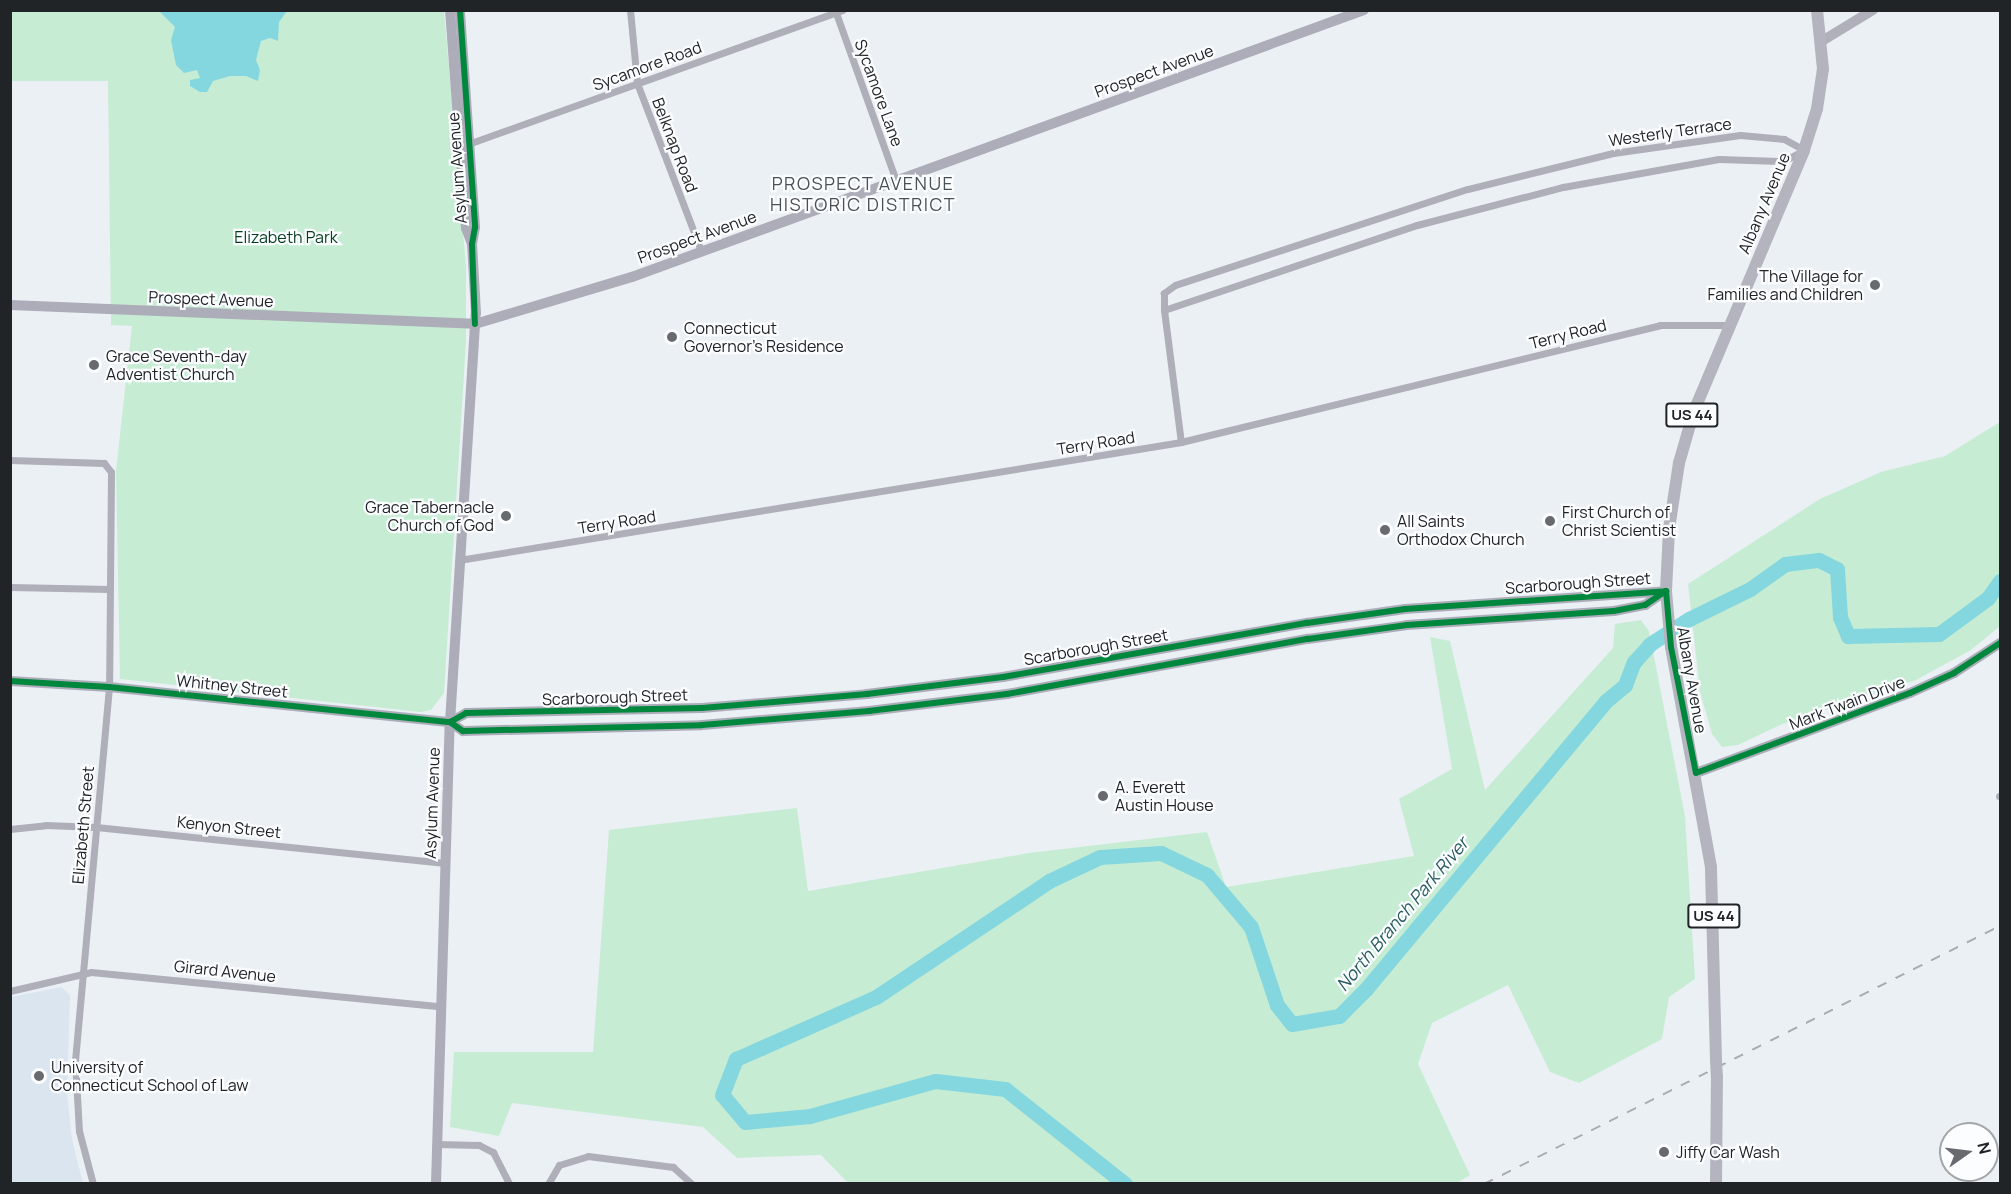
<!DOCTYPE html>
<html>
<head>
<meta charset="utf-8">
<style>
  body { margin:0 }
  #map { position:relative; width:2011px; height:1194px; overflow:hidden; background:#ebf0f5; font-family:Manrope,sans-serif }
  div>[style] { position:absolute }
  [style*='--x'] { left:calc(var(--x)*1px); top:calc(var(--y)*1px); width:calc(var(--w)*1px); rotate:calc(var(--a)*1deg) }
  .built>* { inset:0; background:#dae5ef }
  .green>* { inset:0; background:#c7ecd4 }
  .water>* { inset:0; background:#84d7de }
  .river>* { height:15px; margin:-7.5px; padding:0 7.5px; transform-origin:7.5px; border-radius:7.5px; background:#84d7de }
  .street>* { height:7px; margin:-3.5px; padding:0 3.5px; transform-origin:3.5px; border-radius:3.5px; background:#aeafb9 }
  .secondary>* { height:10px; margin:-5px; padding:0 5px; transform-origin:5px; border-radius:5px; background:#acadb9 }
  .primary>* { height:10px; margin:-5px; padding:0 5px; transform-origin:5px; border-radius:5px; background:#b0b0bb }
  .highway>* { height:12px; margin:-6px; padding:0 6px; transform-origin:6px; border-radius:6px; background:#b4b4bf }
  .rail>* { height:2px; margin-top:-1px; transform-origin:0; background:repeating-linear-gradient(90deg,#aaabb2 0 10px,transparent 0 20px) }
  .highway-bridge>* { height:12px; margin:-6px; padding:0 6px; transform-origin:6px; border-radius:6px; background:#b4b4bf }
  .cycleway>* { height:6px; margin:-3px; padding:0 3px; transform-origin:3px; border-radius:3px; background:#00873e }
  .dots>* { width:16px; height:16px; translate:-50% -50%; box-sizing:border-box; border:3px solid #fbfdff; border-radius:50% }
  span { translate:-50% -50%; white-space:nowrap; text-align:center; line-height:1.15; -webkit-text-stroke:4.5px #fbfdff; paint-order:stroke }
  .shield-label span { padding:2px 4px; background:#fbfdff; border:2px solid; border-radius:4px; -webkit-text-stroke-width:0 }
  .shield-label { font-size:15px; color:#202427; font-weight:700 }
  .street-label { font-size:16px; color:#202427 }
  .park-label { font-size:16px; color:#033d1c }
  .poi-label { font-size:16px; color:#202427 }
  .right { translate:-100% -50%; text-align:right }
  .left { translate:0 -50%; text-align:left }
  .neighbourhood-label { font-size:18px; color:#495158; letter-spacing:1.5px }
  .water-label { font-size:18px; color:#295b5e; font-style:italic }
  .frame { position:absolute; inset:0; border:12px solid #202427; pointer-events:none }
  .north { position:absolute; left:1939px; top:1122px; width:60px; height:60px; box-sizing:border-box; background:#fbfdff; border:2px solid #a3a6a9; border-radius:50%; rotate:76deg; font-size:16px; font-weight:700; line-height:24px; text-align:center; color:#202427 }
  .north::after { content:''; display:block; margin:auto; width:21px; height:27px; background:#676b6f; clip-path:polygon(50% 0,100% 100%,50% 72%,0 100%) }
</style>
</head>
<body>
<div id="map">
  <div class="built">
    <i style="clip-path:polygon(61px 987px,70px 995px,67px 1093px,72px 1140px,83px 1183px,11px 1183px,11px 997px)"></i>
  </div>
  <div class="green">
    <i style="clip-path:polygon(10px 11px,444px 11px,466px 266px,466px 342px,444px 693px,431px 710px,420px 712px,120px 679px,116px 471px,132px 326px,111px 325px,108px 81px,11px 81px)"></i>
    <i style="clip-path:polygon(2000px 422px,2000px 626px,1971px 650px,1916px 680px,1780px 725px,1738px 745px,1722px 747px,1712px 734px,1700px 692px,1688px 584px,1820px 499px,1881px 472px,1945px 456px)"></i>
    <i style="clip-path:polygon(1641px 620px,1649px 631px,1685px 816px,1695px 979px,1669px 997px,1662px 1039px,1579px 1083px,1550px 1072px,1508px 985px,1432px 1023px,1418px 1064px,1470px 1175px,1457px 1183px,848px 1183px,821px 1155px,737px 1158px,703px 1127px,512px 1103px,499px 1136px,450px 1127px,454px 1052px,593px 1052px,609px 830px,797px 808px,808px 891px,1029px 853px,1207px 832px,1226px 887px,1414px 856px,1399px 799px,1452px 769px,1430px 637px,1450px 641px,1485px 790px,1613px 648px,1615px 624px)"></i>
  </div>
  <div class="water">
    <i style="clip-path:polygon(159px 11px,287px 11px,279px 22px,278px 41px,270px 38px,261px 41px,256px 60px,260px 70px,258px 81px,246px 76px,230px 76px,213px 81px,207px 92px,200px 92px,190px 86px,190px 80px,200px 78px,197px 70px,184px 73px,176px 65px,171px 40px,175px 27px)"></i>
  </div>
  <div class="river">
    <i style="--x:1125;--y:1184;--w:153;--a:-141.6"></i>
    <i style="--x:1005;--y:1089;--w:70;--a:-173.5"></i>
    <i style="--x:935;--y:1081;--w:130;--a:164.4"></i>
    <i style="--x:810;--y:1116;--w:65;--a:174.7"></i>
    <i style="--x:745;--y:1122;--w:35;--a:-130"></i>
    <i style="--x:722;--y:1095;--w:39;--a:-69"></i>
    <i style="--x:736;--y:1059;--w:153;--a:-23.9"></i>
    <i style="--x:876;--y:997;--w:208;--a:-33.8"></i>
    <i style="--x:1049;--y:881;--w:56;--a:-25.2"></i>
    <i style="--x:1100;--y:857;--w:61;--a:-3.8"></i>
    <i style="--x:1161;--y:853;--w:51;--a:25.6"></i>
    <i style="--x:1207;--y:875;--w:68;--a:49.8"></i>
    <i style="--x:1251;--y:927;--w:82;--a:71.6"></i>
    <i style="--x:1277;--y:1005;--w:24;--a:52"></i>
    <i style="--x:1292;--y:1024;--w:48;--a:-9.7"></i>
    <i style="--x:1339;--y:1016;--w:38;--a:-45"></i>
    <i style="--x:1366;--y:989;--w:375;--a:-50.2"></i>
    <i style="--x:1606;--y:701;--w:25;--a:-40"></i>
    <i style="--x:1625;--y:685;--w:25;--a:-69"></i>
    <i style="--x:1634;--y:662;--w:24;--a:-48"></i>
    <i style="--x:1650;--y:644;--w:46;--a:-32.7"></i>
    <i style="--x:1689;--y:619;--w:68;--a:-26.2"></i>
    <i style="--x:1750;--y:589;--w:43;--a:-35.5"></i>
    <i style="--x:1785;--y:564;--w:34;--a:-7"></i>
    <i style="--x:1819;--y:560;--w:20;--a:27"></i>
    <i style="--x:1837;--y:569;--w:48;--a:86.4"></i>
    <i style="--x:1840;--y:617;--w:21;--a:67"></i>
    <i style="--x:1848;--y:636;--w:91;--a:-1.3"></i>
    <i style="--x:1939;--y:634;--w:61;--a:-36.3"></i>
    <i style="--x:1988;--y:598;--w:21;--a:-55"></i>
  </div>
  <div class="street">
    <i style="--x:630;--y:10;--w:73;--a:84.5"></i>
    <i style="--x:637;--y:83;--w:180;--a:69.1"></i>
    <i style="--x:836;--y:13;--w:178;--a:70.3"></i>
    <i style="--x:468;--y:144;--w:398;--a:-19.7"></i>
    <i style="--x:1164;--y:310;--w:267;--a:-18.6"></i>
    <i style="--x:1417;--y:225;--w:151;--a:-14.6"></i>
    <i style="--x:1563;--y:187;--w:158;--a:-10.2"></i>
    <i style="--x:1719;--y:159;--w:65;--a:1.8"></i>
    <i style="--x:1784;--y:161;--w:23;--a:-29"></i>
    <i style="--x:1804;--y:150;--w:23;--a:-151"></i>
    <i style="--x:1784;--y:139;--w:44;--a:-174.8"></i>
    <i style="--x:1740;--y:135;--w:128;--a:171.9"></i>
    <i style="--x:1613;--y:153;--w:150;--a:166.1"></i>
    <i style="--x:1467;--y:189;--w:307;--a:161.8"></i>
    <i style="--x:1175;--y:285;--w:14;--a:144"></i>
    <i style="--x:1164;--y:293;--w:17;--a:90"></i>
    <i style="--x:1164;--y:310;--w:133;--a:82.7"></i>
    <i style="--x:10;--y:460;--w:94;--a:1.8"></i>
    <i style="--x:104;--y:463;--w:11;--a:52"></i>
    <i style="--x:111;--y:472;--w:215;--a:90.5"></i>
    <i style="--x:109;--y:687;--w:375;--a:95.2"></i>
    <i style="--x:75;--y:1060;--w:71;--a:86.8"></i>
    <i style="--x:79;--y:1131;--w:55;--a:75.2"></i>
    <i style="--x:459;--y:560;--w:732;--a:-9.28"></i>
    <i style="--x:1181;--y:442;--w:493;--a:-13.7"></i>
    <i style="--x:1660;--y:325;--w:70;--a:0"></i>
    <i style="--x:10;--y:587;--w:100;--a:1.1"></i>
    <i style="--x:1999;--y:796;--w:1;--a:0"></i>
    <i style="--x:10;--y:829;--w:36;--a:-6"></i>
    <i style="--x:46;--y:825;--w:50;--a:2.3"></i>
    <i style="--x:96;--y:827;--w:351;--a:5.9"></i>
    <i style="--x:10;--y:991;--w:83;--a:-13.2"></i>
    <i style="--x:91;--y:972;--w:350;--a:5.6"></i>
    <i style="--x:436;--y:1144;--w:43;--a:1.3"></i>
    <i style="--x:479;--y:1145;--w:16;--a:27"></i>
    <i style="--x:493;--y:1152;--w:36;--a:63"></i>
    <i style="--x:548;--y:1184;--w:22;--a:-60"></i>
    <i style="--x:559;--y:1165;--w:30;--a:-17"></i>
    <i style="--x:588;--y:1156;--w:86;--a:7.4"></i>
    <i style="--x:673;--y:1167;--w:25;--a:42"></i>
  </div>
  <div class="secondary">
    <i style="--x:450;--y:10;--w:219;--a:85.8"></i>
    <i style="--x:466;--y:228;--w:17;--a:69"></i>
    <i style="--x:10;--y:305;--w:465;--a:2.3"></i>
    <i style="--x:475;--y:324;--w:164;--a:-16.7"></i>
    <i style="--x:632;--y:277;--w:779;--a:-20.04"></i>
    <i style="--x:10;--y:681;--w:99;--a:3.5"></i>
    <i style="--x:109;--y:687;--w:343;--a:5.9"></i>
    <i style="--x:450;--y:722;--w:16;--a:35"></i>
    <i style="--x:463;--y:731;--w:239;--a:-1.4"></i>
    <i style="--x:702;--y:725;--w:168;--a:-4.8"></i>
    <i style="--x:869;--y:711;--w:139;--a:-7"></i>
    <i style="--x:1007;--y:694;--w:306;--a:-10.4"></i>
    <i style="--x:1308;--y:639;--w:100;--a:-8"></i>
    <i style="--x:1407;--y:625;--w:207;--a:-3.9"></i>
    <i style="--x:1614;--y:611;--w:32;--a:-11"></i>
    <i style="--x:1645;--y:605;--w:25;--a:-34"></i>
    <i style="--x:450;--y:722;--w:18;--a:-29"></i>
    <i style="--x:466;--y:713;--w:236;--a:-1.2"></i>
    <i style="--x:702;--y:708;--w:166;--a:-4.8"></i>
    <i style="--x:867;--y:694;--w:137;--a:-7.1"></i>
    <i style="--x:1003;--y:677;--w:309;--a:-10.1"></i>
    <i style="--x:1307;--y:623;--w:99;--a:-8.1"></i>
    <i style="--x:1405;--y:609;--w:262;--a:-3.9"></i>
    <i style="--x:1696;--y:773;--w:228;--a:-20.5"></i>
    <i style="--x:1910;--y:693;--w:48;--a:-24.4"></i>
    <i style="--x:1954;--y:673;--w:55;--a:-33.1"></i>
    <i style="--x:436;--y:1184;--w:462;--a:-88.3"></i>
    <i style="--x:450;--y:722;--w:410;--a:-86.4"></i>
    <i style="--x:476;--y:313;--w:69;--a:-93.3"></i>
    <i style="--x:472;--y:244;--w:17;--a:-80"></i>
    <i style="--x:475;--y:227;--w:218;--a:-94"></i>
  </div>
  <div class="primary">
    <i style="--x:1822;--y:41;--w:60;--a:-31.3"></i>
  </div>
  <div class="highway">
    <i style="--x:1716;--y:1060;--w:193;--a:-91.5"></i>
    <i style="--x:1711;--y:867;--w:224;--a:-100.3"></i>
    <i style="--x:1671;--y:647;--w:56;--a:-95.1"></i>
    <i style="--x:1666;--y:591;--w:62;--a:-87.2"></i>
    <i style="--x:1669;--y:529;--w:67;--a:-81.4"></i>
    <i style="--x:1679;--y:463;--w:54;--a:-73.9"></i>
    <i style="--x:1694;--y:411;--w:283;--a:-67.1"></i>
    <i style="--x:1804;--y:150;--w:43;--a:-72.4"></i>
    <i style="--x:1817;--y:109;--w:40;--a:-81.5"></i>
    <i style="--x:1823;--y:69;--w:59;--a:-95.8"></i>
    <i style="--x:1716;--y:1184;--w:107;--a:-89.5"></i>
  </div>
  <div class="rail">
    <i style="--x:1484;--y:1184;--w:577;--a:-26.57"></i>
  </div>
  <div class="highway-bridge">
    <i style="--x:1716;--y:1060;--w:17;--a:87"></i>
  </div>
  <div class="cycleway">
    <i style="--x:460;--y:10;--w:218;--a:86"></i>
    <i style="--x:475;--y:227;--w:17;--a:100"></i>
    <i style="--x:472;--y:244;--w:80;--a:87.9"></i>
    <i style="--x:1666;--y:591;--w:56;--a:84.9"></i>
    <i style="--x:1671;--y:647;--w:128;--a:78.8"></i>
    <i style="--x:1696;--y:773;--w:228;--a:-20.5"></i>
    <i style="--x:1910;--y:693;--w:48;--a:-24.4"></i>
    <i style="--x:1954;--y:673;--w:55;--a:-33.1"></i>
    <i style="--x:10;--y:681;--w:99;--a:3.5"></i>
    <i style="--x:109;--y:687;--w:343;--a:5.9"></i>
    <i style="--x:450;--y:722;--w:16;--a:35"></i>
    <i style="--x:463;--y:731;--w:239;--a:-1.4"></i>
    <i style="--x:702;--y:725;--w:168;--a:-4.8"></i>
    <i style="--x:869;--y:711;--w:139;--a:-7"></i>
    <i style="--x:1007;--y:694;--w:306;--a:-10.4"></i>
    <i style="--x:1308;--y:639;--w:100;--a:-8"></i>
    <i style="--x:1407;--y:625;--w:207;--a:-3.9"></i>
    <i style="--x:1614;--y:611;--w:32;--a:-11"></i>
    <i style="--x:1645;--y:605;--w:25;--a:-34"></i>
    <i style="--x:450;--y:722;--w:18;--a:-29"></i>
    <i style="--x:466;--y:713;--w:236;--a:-1.2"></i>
    <i style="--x:702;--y:708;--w:166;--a:-4.8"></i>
    <i style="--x:867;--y:694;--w:137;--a:-7.1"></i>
    <i style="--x:1003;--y:677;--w:309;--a:-10.1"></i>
    <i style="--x:1307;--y:623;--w:99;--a:-8.1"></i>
    <i style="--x:1405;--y:609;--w:262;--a:-3.9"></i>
  </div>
  <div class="dots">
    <i style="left:1875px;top:285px;background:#676b6f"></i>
    <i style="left:672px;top:337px;background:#676b6f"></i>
    <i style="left:94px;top:365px;background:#676b6f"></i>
    <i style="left:506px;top:516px;background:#676b6f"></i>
    <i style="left:1550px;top:521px;background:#676b6f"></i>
    <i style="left:1385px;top:530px;background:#676b6f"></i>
    <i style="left:1103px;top:796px;background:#676b6f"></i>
    <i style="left:39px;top:1076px;background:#676b6f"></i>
    <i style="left:1664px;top:1152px;background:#676b6f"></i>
  </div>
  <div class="shield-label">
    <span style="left:1692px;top:415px">US 44</span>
    <span style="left:1714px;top:916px">US 44</span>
  </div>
  <div class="street-label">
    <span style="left:647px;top:66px;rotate:-20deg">Sycamore Road</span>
    <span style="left:1154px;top:71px;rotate:-20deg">Prospect Avenue</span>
    <span style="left:879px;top:93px;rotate:70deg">Sycamore Lane</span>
    <span style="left:1670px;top:132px;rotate:-8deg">Westerly Terrace</span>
    <span style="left:675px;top:145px;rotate:69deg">Belknap Road</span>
    <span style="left:457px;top:168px;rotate:-94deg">Asylum Avenue</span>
    <span style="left:1764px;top:203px;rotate:-67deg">Albany Avenue</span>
    <span style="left:697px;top:237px;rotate:-20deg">Prospect Avenue</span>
    <span style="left:211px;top:299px;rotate:2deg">Prospect Avenue</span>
    <span style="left:1568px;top:334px;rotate:-14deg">Terry Road</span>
    <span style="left:1096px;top:443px;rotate:-9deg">Terry Road</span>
    <span style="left:617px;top:522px;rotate:-9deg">Terry Road</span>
    <span style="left:1578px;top:583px;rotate:-4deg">Scarborough Street</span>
    <span style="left:1096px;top:647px;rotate:-10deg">Scarborough Street</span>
    <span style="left:1692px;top:680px;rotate:80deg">Albany Avenue</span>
    <span style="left:232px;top:686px;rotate:6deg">Whitney Street</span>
    <span style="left:615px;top:697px;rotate:-2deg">Scarborough Street</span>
    <span style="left:1847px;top:703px;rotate:-21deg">Mark Twain Drive</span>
    <span style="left:432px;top:803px;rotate:-88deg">Asylum Avenue</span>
    <span style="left:83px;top:825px;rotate:-85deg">Elizabeth Street</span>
    <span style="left:229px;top:827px;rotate:6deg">Kenyon Street</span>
    <span style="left:225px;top:971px;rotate:6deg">Girard Avenue</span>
  </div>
  <div class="park-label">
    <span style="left:286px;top:237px">Elizabeth Park</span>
  </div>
  <div class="poi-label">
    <span class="right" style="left:1863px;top:285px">The Village for<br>Families and Children</span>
    <span class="left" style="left:684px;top:337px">Connecticut<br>Governor's Residence</span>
    <span class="left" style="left:106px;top:365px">Grace Seventh-day<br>Adventist Church</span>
    <span class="right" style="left:494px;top:516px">Grace Tabernacle<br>Church of God</span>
    <span class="left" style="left:1562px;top:521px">First Church of<br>Christ Scientist</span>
    <span class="left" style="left:1397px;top:530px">All Saints<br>Orthodox Church</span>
    <span class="left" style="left:1115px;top:796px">A. Everett<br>Austin House</span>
    <span class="left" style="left:51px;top:1076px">University of<br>Connecticut School of Law</span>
    <span class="left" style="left:1676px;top:1152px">Jiffy Car Wash</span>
  </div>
  <div class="neighbourhood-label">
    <span style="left:863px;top:194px">PROSPECT AVENUE<br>HISTORIC DISTRICT</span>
  </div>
  <div class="water-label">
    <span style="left:1402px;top:914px;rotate:-50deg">North Branch Park River</span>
  </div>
  <div class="frame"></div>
  <div class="north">N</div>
</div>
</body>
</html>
